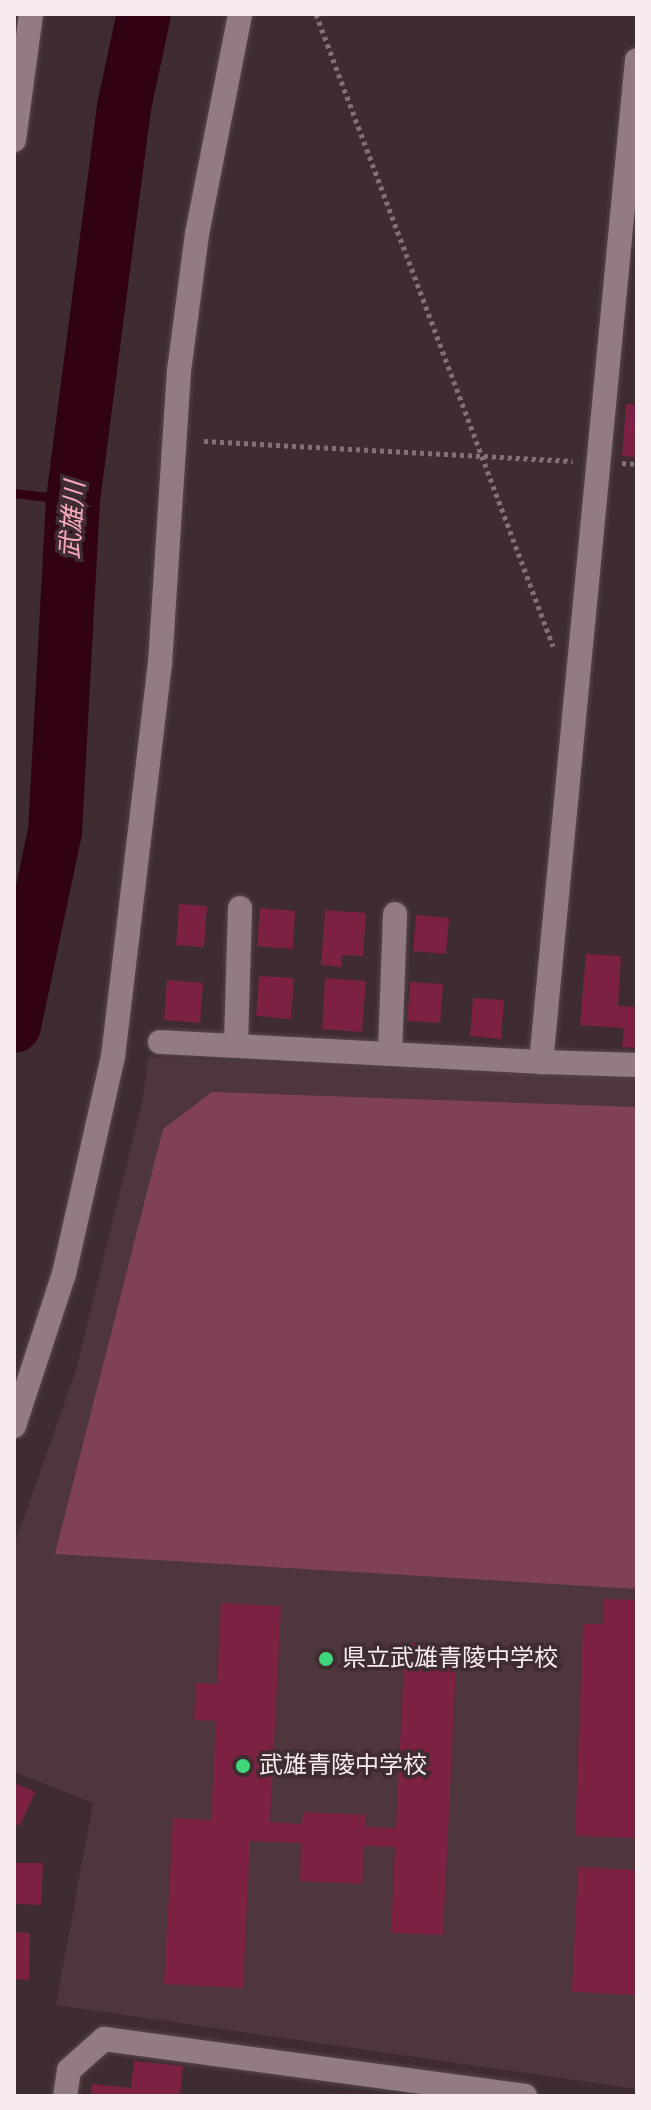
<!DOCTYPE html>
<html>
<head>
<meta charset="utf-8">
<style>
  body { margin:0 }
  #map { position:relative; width:651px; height:2110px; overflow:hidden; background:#3e2c30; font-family:"DejaVu Sans","Noto Sans JP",sans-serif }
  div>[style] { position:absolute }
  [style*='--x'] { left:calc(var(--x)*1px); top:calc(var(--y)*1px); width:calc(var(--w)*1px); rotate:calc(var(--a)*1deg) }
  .built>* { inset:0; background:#4e363c }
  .green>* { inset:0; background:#814154 }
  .stream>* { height:9px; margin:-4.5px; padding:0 4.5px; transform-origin:4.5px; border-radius:4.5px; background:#310214 }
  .river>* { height:54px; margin:-27px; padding:0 27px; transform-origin:27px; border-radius:27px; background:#310214 }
  .building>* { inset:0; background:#7c2143 }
  .path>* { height:5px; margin-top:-2.5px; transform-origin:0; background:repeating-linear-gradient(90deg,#817175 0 4px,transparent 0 8px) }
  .roads { filter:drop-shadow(0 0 2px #58484b) drop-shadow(0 0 2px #58484b) }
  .minor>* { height:24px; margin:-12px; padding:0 12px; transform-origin:12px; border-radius:12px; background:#927c81 }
  .tertiary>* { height:24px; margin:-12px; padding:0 12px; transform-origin:12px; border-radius:12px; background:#927c81 }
  .dots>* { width:22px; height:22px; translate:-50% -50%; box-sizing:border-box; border:4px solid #3e2c30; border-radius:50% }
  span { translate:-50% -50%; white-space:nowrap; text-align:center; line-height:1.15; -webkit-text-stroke:7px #3e2c30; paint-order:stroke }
  .poi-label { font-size:24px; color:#f8ebee }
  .left { translate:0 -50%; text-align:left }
  .water-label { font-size:26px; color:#f7a9be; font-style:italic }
  .frame { position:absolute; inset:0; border:16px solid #f8ebee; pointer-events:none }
</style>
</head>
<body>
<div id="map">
  <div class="built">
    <i style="clip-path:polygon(148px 1057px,637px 1079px,637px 2089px,56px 2005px,93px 1803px,14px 1772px,14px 1546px,76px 1370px,143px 1098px)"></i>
  </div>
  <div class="green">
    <i style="clip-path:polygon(212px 1092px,637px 1107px,637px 1589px,55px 1554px,163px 1129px)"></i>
  </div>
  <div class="stream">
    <i style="--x:14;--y:493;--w:59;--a:6.8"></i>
  </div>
  <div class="river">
    <i style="--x:14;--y:1026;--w:198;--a:-78.1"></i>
    <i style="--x:55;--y:832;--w:332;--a:-86.9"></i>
    <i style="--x:73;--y:500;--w:396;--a:-82.6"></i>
    <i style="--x:124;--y:107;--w:95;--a:-77.9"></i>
  </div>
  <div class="building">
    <i style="clip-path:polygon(626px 404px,637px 405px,637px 457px,622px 456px)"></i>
    <i style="clip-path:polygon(179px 904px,207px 906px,204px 947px,176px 945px)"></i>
    <i style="clip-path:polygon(260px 908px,295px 911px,293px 949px,257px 946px)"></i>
    <i style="clip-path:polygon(325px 910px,366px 913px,363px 956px,342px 955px,341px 967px,321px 965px)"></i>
    <i style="clip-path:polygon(416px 915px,449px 918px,446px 954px,413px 951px)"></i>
    <i style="clip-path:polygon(586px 954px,621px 956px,618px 1006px,637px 1007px,637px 1048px,622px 1047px,624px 1028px,580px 1025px)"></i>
    <i style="clip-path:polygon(259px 976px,294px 978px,291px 1019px,256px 1016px)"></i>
    <i style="clip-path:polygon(325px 978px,366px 981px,362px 1032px,322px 1029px)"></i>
    <i style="clip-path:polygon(167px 980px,203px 983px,200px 1023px,164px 1020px)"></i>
    <i style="clip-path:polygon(410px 982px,443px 984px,440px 1023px,407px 1021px)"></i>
    <i style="clip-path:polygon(473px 998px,504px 1000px,501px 1039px,470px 1036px)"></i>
    <i style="clip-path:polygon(604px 1599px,637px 1600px,637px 1838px,575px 1836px,583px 1624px,603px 1624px)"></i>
    <i style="clip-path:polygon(221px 1603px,281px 1606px,270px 1822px,302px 1824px,303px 1812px,366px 1815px,365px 1827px,396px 1828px,405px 1643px,457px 1645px,443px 1935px,391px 1933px,395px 1847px,364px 1846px,362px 1884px,300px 1881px,301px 1843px,250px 1841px,243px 1988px,164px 1984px,173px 1818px,211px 1820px,216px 1721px,194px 1720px,196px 1683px,217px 1684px)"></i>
    <i style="clip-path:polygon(14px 1783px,35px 1792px,20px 1826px,14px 1823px)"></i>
    <i style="clip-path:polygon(14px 1863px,43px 1863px,41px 1905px,14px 1904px)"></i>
    <i style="clip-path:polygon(578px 1867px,637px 1870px,637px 1995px,572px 1992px)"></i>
    <i style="clip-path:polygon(14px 1932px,30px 1933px,29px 1980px,14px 1979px)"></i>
    <i style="clip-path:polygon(134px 2061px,183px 2066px,180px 2096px,91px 2096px,92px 2084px,131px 2088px)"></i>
  </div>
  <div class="path">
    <i style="--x:316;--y:14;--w:675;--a:69.44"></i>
    <i style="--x:204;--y:441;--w:369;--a:3.1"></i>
    <i style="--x:622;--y:463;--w:15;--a:4"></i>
  </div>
  <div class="roads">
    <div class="minor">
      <i style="--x:637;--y:60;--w:1007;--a:95.47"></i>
      <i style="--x:541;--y:1062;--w:96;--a:1.8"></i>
      <i style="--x:14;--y:140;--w:127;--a:-82.3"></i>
      <i style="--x:160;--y:1042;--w:382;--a:3"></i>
      <i style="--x:236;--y:1043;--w:135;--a:-88.3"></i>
      <i style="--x:390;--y:1052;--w:138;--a:-87.9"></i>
      <i style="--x:14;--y:1426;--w:160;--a:-71.8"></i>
      <i style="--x:64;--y:1274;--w:222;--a:-77.3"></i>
      <i style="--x:113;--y:1057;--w:396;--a:-83.2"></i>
      <i style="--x:160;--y:664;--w:294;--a:-86.3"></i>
      <i style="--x:179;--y:371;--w:138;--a:-82.5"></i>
      <i style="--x:197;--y:234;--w:224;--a:-78.9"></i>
    </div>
    <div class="tertiary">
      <i style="--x:65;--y:2096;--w:26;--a:-81"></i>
      <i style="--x:69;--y:2070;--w:47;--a:-41.5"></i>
      <i style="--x:104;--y:2039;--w:425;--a:7.7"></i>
    </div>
  </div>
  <div class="dots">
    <i style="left:326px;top:1659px;background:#40d77c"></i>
    <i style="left:243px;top:1766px;background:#40d77c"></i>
  </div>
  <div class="poi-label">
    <span class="left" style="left:342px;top:1659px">県立武雄青陵中学校</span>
    <span class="left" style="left:259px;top:1766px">武雄青陵中学校</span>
  </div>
  <div class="water-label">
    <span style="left:73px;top:520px;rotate:-86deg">武雄川</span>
  </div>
  <div class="frame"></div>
</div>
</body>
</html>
